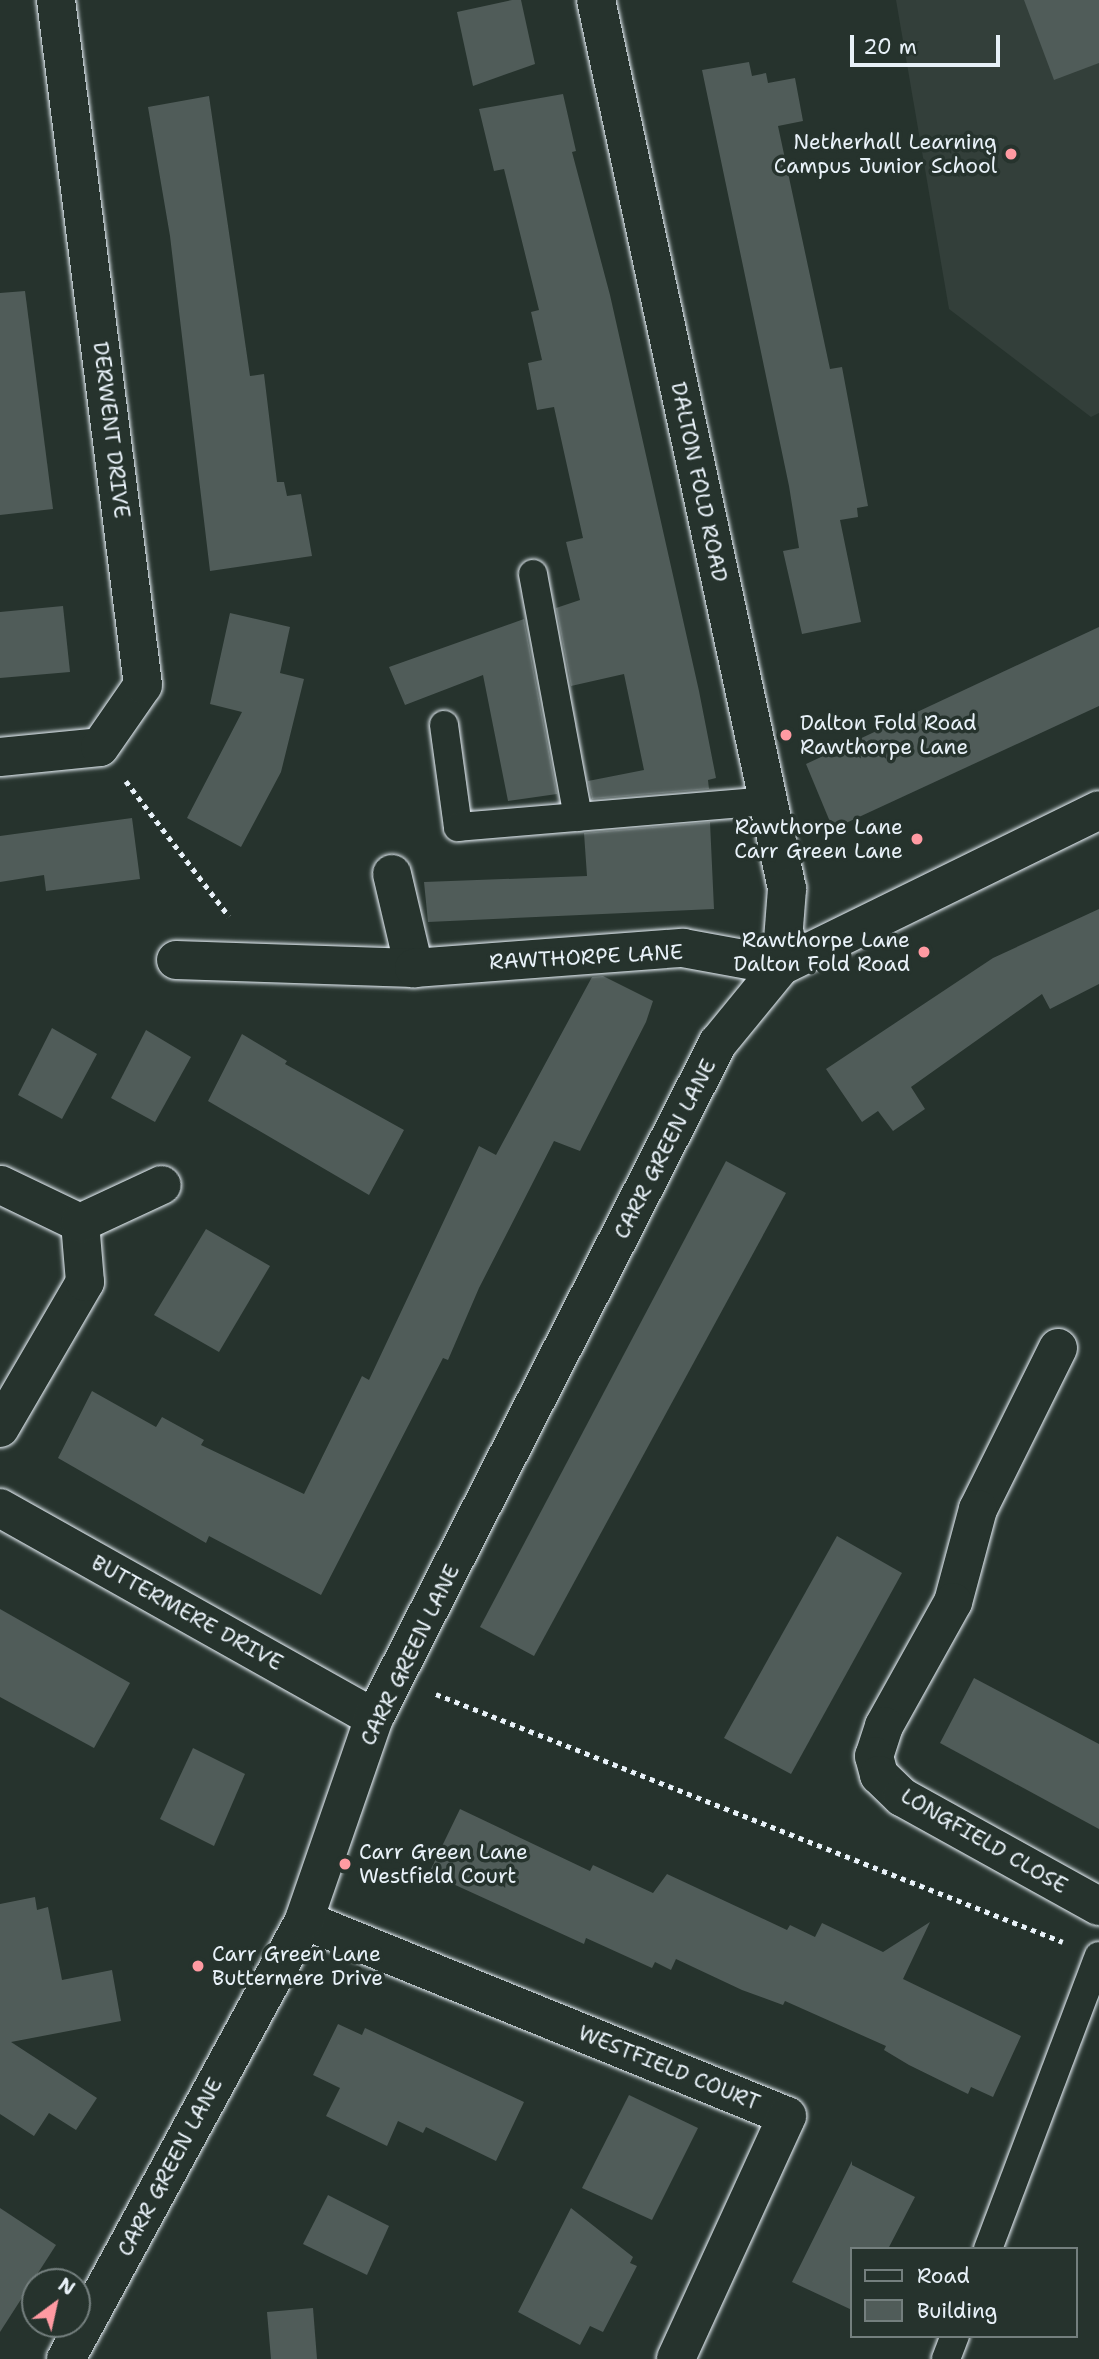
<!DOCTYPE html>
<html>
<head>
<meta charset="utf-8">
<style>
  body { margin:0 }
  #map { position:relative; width:1099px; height:2359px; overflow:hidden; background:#26332d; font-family:"Shantell Sans",sans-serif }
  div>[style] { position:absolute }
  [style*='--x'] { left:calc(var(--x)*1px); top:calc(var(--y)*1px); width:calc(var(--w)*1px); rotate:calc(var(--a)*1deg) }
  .built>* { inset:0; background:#333f3a }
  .building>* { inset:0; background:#505c59 }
  .path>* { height:4.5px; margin-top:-2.25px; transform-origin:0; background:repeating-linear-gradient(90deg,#e8f1f8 0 5px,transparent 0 10px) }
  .roads { filter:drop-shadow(0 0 2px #e8f1f8) drop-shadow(0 0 2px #e8f1f8) }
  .service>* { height:28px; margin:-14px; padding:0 14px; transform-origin:14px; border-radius:14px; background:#26332d }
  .minor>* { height:38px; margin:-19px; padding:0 19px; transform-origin:19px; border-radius:19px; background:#26332d }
  .dots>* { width:19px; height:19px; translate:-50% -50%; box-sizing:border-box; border:4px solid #26332d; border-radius:50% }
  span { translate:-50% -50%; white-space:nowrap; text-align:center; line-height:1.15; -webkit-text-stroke:7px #26332d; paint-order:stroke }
  .poi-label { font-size:21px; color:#e8f1f8 }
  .right { translate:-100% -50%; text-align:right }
  .left { translate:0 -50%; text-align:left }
  .street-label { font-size:21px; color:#e8f1f8 }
  .legend { position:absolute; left:850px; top:2247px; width:228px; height:91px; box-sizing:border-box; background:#26332d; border:2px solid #747f7e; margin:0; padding:9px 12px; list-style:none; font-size:21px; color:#e8f1f8 }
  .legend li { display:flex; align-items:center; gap:14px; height:35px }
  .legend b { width:35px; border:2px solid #747f7e }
  .north { position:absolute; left:21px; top:2268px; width:70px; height:70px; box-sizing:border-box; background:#26332d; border:2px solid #747f7e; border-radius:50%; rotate:33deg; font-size:19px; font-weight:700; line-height:28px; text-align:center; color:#e8f1f8 }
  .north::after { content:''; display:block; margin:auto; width:24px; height:32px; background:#ff9aa2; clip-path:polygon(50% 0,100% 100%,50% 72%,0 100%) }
  .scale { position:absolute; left:850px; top:35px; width:150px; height:32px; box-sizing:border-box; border:4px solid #e8f1f8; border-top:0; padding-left:9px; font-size:21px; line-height:24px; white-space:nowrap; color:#e8f1f8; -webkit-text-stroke:5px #26332d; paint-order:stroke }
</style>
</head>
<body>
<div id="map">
  <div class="built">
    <i style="clip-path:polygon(896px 0,1099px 0,1099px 413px,1091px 417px,949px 309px)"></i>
  </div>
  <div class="building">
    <i style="clip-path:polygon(512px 0,521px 0,535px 64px,473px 86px,457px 12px)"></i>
    <i style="clip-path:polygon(1024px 0,1099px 0,1099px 63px,1054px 80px)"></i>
    <i style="clip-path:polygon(749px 62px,752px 76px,766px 73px,768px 83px,795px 78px,803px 121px,778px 126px,830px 369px,842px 367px,868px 506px,857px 508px,858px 517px,840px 520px,861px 622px,802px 634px,783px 551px,799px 548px,789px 486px,702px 70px)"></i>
    <i style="clip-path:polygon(563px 94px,576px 151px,572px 152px,610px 295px,699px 691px,716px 778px,708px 780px,709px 789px,592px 799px,588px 781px,644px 770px,624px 674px,571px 686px,556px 608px,580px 600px,566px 542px,583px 538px,554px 407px,537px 410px,528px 363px,542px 360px,531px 312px,539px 310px,504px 169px,494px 171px,479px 109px)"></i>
    <i style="clip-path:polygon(209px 96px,250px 376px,264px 374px,277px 482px,284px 482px,287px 496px,301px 494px,312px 556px,210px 571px,170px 236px,148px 107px)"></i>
    <i style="clip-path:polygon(25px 291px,53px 509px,0 515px,0 293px)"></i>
    <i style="clip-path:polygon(63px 606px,70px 672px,0 678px,0 612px)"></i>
    <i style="clip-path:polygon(230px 613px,290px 627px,280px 673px,304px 679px,281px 772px,241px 847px,187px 818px,242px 712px,210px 704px)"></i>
    <i style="clip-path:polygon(524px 619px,557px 794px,508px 801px,483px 675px,405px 705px,389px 667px)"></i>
    <i style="clip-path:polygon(1099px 627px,1099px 706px,833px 829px,806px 764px)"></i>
    <i style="clip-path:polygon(132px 818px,140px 879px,46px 891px,44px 875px,0 882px,0 836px)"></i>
    <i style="clip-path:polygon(710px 822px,714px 909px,428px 922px,424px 882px,587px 876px,584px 833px)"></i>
    <i style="clip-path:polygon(1099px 909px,1099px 984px,1050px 1009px,1042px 994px,911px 1087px,925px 1109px,893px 1131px,878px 1111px,862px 1122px,826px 1069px,993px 958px)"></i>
    <i style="clip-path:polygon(603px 976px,653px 1001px,646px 1022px,580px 1151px,554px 1141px,479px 1288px,448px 1360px,443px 1358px,321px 1595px,209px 1536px,206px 1543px,58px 1458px,92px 1391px,156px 1427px,162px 1417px,204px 1440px,201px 1445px,304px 1494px,362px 1376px,369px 1380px,479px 1146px,496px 1155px,592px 977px)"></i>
    <i style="clip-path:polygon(52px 1028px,97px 1054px,62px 1119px,18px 1095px)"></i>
    <i style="clip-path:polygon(146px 1030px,191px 1057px,155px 1122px,111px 1098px)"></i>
    <i style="clip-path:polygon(242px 1034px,287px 1061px,285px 1064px,404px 1130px,369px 1195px,208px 1101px)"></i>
    <i style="clip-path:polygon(726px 1161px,786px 1193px,534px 1656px,480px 1627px)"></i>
    <i style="clip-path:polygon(206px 1229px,270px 1266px,219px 1352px,154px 1315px)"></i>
    <i style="clip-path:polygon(837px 1536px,902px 1573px,791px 1774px,724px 1738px)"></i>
    <i style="clip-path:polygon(0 1609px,130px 1683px,94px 1748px,0 1697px)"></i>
    <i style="clip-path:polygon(974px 1678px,1099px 1744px,1099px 1829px,940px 1743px)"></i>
    <i style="clip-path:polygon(193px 1748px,245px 1774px,214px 1846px,160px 1819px)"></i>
    <i style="clip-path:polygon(460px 1809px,590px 1871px,593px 1865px,653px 1893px,667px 1874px,787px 1930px,790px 1925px,815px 1937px,822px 1923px,883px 1952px,930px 1922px,903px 1979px,1021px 2036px,993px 2097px,971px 2087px,968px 2094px,909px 2065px,884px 2050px,886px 2046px,785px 2001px,783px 2005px,742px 1990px,676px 1959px,671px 1970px,655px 1962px,652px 1968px,586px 1938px,584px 1944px,429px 1873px)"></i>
    <i style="clip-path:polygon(35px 1897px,37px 1910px,48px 1907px,62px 1980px,112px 1970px,121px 2021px,11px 2042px,97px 2098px,76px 2130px,49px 2113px,34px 2136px,0 2114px,0 1904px)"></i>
    <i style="clip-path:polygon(338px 2024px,362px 2035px,365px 2028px,524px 2102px,496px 2161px,426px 2127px,423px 2133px,398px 2121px,387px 2146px,326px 2116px,340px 2088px,313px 2075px)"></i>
    <i style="clip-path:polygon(629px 2095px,698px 2128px,652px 2220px,582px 2188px)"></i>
    <i style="clip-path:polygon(852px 2161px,852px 2165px,915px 2197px,888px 2249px,852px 2249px,852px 2310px,792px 2282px)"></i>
    <i style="clip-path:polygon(328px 2195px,389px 2226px,367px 2275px,303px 2244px)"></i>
    <i style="clip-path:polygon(0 2208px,56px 2245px,0 2332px)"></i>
    <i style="clip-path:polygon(571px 2208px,633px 2257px,630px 2263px,637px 2266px,603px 2332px,590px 2326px,580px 2345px,518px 2312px)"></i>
    <i style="clip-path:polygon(313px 2308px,317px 2359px,271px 2359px,267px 2312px)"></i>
  </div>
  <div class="path">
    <i style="--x:126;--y:781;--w:170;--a:52.7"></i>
    <i style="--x:436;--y:1694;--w:674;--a:21.58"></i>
  </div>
  <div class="roads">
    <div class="service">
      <i style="--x:533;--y:574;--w:247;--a:79.5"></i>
      <i style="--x:444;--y:725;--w:103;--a:82.2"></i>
      <i style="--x:458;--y:827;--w:310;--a:-4.8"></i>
      <i style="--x:988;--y:2249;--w:313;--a:-69.3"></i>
      <i style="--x:946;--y:2359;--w:25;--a:-69"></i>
    </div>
    <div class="minor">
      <i style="--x:596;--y:0;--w:909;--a:77.87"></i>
      <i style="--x:787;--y:889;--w:77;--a:94.5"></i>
      <i style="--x:0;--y:757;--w:100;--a:-5.7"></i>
      <i style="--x:100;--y:747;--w:75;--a:-55.3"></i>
      <i style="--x:143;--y:685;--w:691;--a:-97.24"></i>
      <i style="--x:392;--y:874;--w:97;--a:76.8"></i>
      <i style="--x:176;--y:960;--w:238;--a:1.9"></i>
      <i style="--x:414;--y:968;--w:270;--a:-4.3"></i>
      <i style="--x:683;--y:948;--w:100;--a:10.4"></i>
      <i style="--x:781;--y:966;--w:354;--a:-26.1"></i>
      <i style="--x:1;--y:1185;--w:88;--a:25.7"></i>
      <i style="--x:1058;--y:1348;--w:180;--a:116.4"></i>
      <i style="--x:978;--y:1509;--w:96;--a:105"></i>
      <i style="--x:953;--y:1602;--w:142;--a:119.1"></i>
      <i style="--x:884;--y:1726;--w:32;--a:108"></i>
      <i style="--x:874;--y:1756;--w:20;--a:75"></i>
      <i style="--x:879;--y:1775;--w:32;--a:44"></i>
      <i style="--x:902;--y:1797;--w:225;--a:29"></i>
      <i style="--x:0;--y:1428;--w:169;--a:-59.8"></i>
      <i style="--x:85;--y:1282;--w:59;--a:-94.8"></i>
      <i style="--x:80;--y:1223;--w:90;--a:-24.9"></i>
      <i style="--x:0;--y:1508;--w:429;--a:29.3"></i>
      <i style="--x:304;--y:1920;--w:521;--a:22.09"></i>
      <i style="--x:787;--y:2116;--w:267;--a:114.6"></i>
      <i style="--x:66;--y:2359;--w:499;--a:-61.5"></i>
      <i style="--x:304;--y:1920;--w:214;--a:-70.9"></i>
      <i style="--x:374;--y:1718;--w:758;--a:-63"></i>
      <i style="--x:718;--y:1043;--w:99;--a:-50.7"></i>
    </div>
  </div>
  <div class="dots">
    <i style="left:1011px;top:154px;background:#ff9aa2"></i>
    <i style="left:786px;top:735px;background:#ff9aa2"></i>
    <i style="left:917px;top:839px;background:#ff9aa2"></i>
    <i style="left:924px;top:952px;background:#ff9aa2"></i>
    <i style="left:345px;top:1864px;background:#ff9aa2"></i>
    <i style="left:198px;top:1966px;background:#ff9aa2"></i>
  </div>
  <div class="poi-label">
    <span class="right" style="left:997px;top:154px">Netherhall Learning<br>Campus Junior School</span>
    <span class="left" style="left:800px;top:735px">Dalton Fold Road<br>Rawthorpe Lane</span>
    <span class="right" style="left:903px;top:839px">Rawthorpe Lane<br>Carr Green Lane</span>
    <span class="right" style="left:910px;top:952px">Rawthorpe Lane<br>Dalton Fold Road</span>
    <span class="left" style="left:359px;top:1864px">Carr Green Lane<br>Westfield Court</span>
    <span class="left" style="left:212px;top:1966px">Carr Green Lane<br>Buttermere Drive</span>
  </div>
  <div class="street-label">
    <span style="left:111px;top:430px;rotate:83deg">DERWENT DRIVE</span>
    <span style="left:699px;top:482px;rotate:78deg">DALTON FOLD ROAD</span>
    <span style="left:586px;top:957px;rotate:-3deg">RAWTHORPE LANE</span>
    <span style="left:665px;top:1149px;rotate:-63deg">CARR GREEN LANE</span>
    <span style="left:187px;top:1613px;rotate:29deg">BUTTERMERE DRIVE</span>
    <span style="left:410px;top:1655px;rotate:-64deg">CARR GREEN LANE</span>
    <span style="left:984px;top:1841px;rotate:30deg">LONGFIELD CLOSE</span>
    <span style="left:669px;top:2068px;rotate:22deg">WESTFIELD COURT</span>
    <span style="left:170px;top:2167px;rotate:-62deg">CARR GREEN LANE</span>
  </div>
  <ul class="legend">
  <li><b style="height:9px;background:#26332d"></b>Road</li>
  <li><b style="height:19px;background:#505c59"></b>Building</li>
  </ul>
  <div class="north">N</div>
  <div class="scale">20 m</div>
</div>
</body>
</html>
